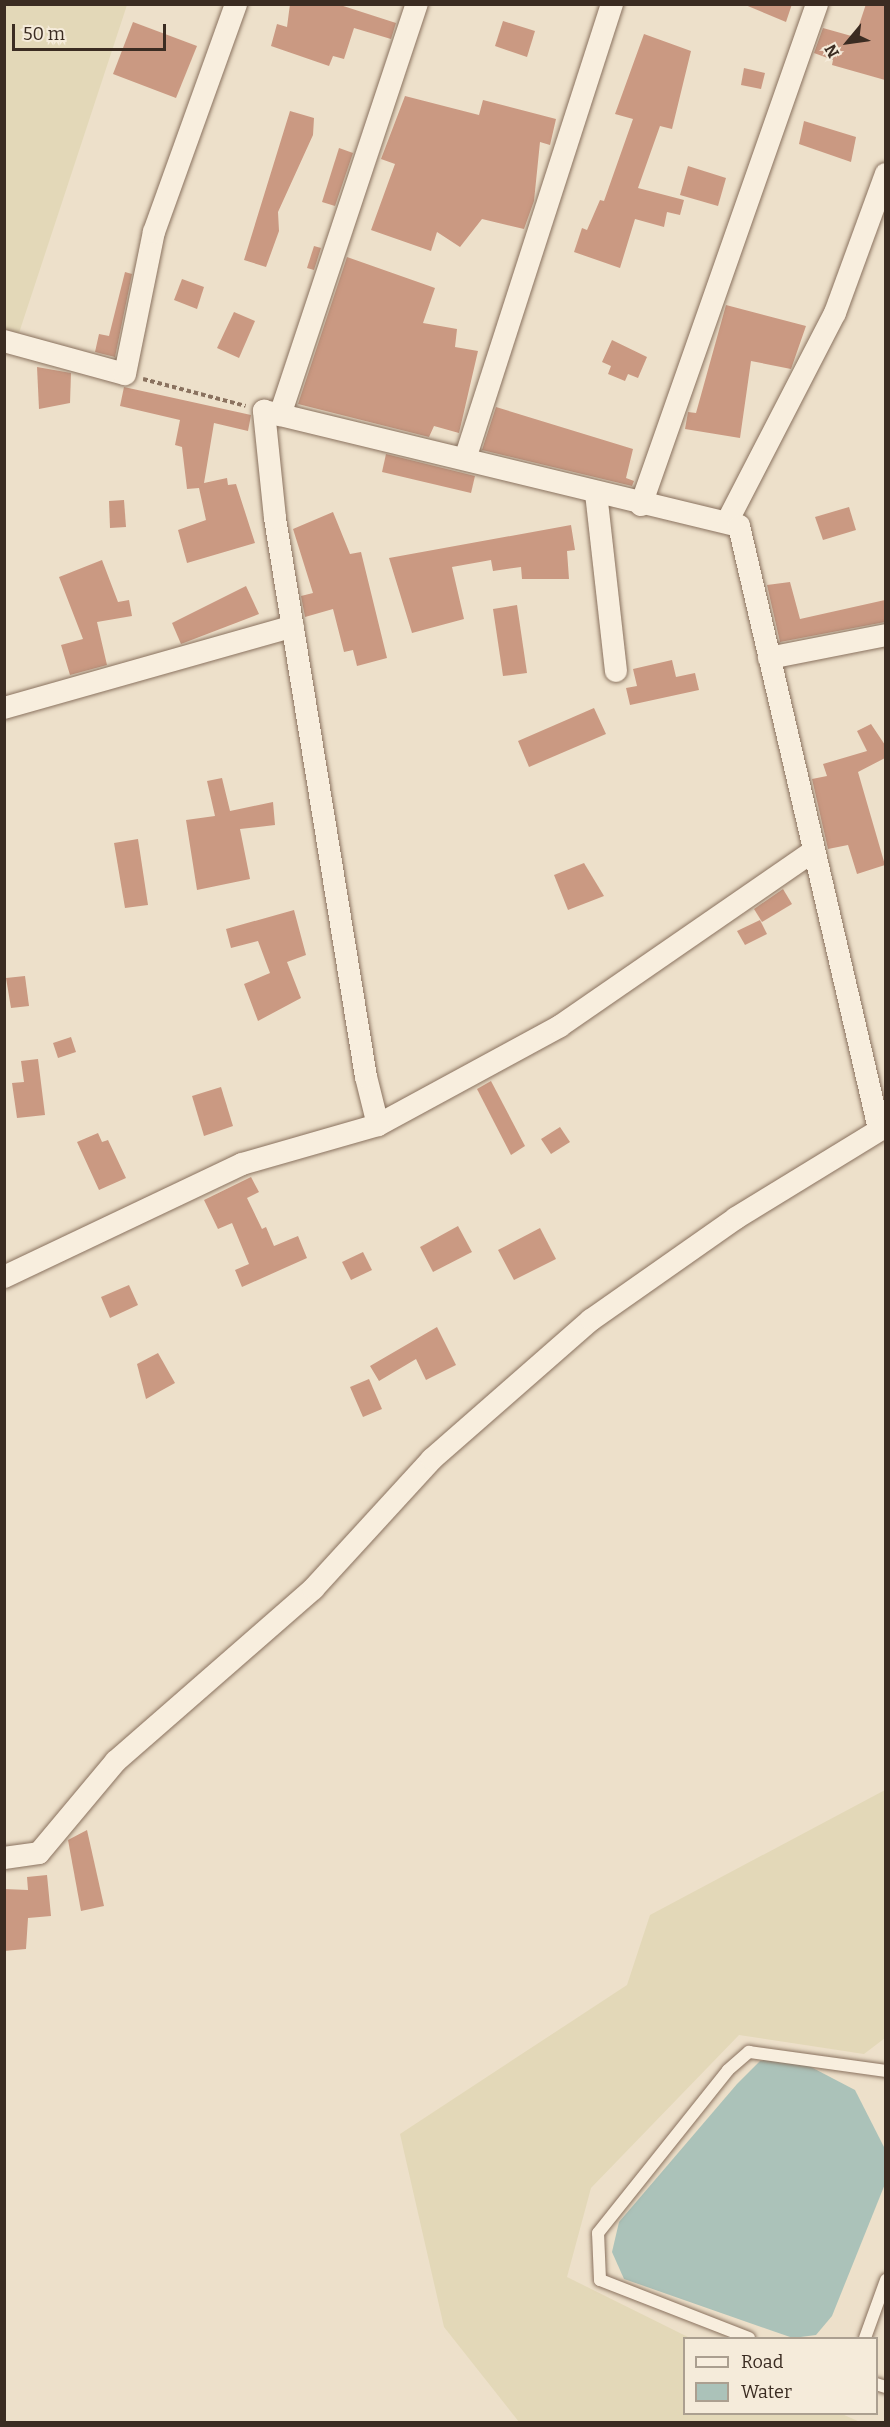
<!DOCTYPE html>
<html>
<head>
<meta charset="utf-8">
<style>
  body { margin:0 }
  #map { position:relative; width:890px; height:2427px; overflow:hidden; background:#ede0ca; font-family:Bitter,serif }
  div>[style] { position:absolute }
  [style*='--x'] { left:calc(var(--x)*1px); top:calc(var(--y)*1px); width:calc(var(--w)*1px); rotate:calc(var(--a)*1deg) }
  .farmland>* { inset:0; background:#e3d8b8 }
  .water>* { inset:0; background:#abc2b9 }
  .building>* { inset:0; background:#ca9982 }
  .path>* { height:4px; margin-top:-2px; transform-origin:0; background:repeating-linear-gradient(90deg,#8a725f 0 4.5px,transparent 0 7.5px) }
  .roads { filter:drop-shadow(0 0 2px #8a725f) drop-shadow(0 0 2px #8a725f) }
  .service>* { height:12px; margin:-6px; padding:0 6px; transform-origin:6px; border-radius:6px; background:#f8eede }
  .minor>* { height:22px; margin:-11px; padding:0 11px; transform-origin:11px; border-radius:11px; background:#f8eede }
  span { translate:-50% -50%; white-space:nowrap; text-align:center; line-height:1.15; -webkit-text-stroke:5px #f5ebda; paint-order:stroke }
  .frame { position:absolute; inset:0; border:6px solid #3b2c22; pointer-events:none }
  .legend { position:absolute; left:683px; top:2337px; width:195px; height:78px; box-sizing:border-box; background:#f5ebda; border:2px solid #ab9f90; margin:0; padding:8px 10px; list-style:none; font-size:18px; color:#3b2c22 }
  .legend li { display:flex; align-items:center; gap:12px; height:30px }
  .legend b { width:30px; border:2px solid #ab9f90 }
  .north { position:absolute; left:818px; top:12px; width:60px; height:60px; -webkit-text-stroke:4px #f5ebda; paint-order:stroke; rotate:241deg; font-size:16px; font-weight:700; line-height:24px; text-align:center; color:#3b2c22 }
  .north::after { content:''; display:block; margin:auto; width:21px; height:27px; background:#3b2c22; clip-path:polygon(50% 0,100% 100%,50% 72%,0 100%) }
  .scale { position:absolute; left:12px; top:24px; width:154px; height:27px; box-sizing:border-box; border:3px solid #3b2c22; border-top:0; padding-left:8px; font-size:18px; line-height:21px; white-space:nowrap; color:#3b2c22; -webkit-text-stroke:4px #f5ebda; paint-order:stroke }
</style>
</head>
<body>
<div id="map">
  <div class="farmland">
    <i style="clip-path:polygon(4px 5px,127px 5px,19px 333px,4px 329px)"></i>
    <i style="clip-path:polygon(885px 1790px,885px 2038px,864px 2054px,739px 2035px,591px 2188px,567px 2277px,690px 2338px,684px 2338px,684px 2414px,842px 2414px,860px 2422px,519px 2422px,444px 2327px,400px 2134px,627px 1985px,650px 1915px)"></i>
  </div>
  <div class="water">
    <i style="clip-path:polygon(788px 2055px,855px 2090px,885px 2149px,885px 2184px,832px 2316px,816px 2335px,793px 2338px,624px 2279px,612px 2252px,619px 2222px,737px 2084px,760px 2061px)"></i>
  </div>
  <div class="building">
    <i style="clip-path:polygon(290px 4px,337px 4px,396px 23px,391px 39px,354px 28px,344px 59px,333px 56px,329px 66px,271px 46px,277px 24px,287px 27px)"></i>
    <i style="clip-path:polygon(743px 4px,792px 4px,786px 22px)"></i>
    <i style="clip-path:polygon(866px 4px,885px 4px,885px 80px,832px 65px,833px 60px,814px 53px,823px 28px,855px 37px)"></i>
    <i style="clip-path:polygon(503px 21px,535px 31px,527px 57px,495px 46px)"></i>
    <i style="clip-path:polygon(133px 22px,197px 46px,176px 98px,113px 74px)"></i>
    <i style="clip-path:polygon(644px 34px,691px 51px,672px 129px,660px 126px,638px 188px,684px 200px,680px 215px,667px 212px,664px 227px,635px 219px,620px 268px,574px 252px,582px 228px,587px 230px,600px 200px,604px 201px,633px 119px,615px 114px)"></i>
    <i style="clip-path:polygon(744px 68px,765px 73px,761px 89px,741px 85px)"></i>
    <i style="clip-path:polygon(405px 96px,479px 115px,483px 100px,556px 119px,550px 145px,540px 142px,534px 201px,524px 229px,482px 219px,460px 247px,437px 232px,431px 251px,371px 230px,395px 164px,381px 159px)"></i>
    <i style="clip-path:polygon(290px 111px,314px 118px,313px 135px,278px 212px,279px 231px,266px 267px,244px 260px)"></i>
    <i style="clip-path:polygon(804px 121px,856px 137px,851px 162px,799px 144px)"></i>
    <i style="clip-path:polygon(339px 148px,353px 153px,335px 206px,322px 202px)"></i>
    <i style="clip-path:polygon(688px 166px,726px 178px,718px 206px,680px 195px)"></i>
    <i style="clip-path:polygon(314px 246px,321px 248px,314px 270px,307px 268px)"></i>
    <i style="clip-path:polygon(347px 257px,435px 288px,423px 323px,457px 329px,455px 347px,478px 351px,459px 433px,434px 426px,429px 437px,298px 404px)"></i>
    <i style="clip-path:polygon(125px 272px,132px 274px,115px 357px,95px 352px,99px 334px,109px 336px)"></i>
    <i style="clip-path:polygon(182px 279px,204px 287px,197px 309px,174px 300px)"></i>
    <i style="clip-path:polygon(726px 305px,806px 326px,791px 369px,751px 361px,740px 438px,685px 429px,688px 412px,696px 413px)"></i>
    <i style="clip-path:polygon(234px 312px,255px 321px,239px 358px,217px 348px)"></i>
    <i style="clip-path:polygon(612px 340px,647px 357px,638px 378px,628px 374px,625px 381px,608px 374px,611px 366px,602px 362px)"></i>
    <i style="clip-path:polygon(37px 367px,71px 373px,70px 403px,39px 409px)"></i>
    <i style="clip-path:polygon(124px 387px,251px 415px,248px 431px,214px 423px,204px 483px,227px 478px,228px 485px,236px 484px,255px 543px,187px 563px,178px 530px,206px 520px,199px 488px,187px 489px,182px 447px,175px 445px,180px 420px,120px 406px)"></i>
    <i style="clip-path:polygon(496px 407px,633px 449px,626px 478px,634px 481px,632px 486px,482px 450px)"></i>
    <i style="clip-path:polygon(386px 454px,475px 476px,471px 493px,382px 472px)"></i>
    <i style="clip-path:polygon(124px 500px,126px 527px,110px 528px,109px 501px)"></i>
    <i style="clip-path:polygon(849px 507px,856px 530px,823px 540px,815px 517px)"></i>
    <i style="clip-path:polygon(333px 512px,350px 554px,361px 552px,387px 658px,357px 666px,353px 650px,344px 652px,333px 609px,305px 617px,301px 596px,313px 593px,293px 529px)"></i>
    <i style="clip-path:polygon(571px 525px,575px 550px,567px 551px,569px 579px,522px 579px,521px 567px,493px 571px,491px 560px,452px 567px,464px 619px,412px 633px,389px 558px)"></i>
    <i style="clip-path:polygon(102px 560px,118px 602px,129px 600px,132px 616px,97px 622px,107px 665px,70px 675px,61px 645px,83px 639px,59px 577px)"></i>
    <i style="clip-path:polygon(790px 582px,800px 619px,885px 600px,885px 622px,780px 642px,767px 585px)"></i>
    <i style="clip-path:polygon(246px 586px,259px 614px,181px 644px,172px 623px)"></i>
    <i style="clip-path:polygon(517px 605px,527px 673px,503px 676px,493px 609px)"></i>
    <i style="clip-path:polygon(672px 660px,676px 677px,695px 673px,699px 690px,630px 705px,626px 688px,637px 686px,633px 669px)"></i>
    <i style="clip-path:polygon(594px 708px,606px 734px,529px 767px,518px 741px)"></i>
    <i style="clip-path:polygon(871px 724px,885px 745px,885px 758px,858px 772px,885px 865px,857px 874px,848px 845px,828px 849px,812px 779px,827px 776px,823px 764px,867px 751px,857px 731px)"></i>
    <i style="clip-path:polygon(222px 778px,230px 811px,273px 802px,275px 825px,240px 829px,250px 879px,197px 890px,186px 820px,215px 816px,207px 781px)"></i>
    <i style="clip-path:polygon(138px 839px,148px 905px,125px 908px,114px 843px)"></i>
    <i style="clip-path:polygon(584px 863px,604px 896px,568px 910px,554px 875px)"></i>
    <i style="clip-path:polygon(783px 889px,792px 904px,762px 922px,754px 909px)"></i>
    <i style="clip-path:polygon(294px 910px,306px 955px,287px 962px,301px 998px,258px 1021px,244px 984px,270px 973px,258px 941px,231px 948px,226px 929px)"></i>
    <i style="clip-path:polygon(760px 920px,767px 934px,745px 945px,737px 931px)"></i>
    <i style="clip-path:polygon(25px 976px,29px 1006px,11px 1008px,6px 978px)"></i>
    <i style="clip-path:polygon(71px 1037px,76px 1052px,58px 1058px,53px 1043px)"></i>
    <i style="clip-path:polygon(38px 1059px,45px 1115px,17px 1118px,12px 1083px,24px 1082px,21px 1061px)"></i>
    <i style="clip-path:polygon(491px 1081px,525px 1146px,511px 1155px,477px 1089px)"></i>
    <i style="clip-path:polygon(221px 1087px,233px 1126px,204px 1136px,192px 1096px)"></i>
    <i style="clip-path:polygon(560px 1127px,570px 1142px,551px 1154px,541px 1139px)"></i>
    <i style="clip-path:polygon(98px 1133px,102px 1142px,108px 1140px,126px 1178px,99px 1190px,77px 1142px)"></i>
    <i style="clip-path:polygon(251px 1177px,259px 1192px,247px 1198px,262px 1229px,266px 1227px,274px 1246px,298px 1236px,307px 1258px,242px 1287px,235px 1270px,249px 1264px,232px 1223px,218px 1229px,204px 1200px)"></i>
    <i style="clip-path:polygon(458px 1226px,472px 1252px,433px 1272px,420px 1247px)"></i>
    <i style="clip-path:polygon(540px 1228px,556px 1259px,514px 1280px,498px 1250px)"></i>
    <i style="clip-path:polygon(363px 1252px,372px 1270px,351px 1280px,342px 1262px)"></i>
    <i style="clip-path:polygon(129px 1285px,138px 1305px,110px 1318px,101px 1297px)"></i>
    <i style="clip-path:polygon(437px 1327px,456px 1365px,426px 1380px,416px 1359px,379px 1381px,370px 1366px)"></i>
    <i style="clip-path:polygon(158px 1353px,175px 1383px,146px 1399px,137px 1364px)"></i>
    <i style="clip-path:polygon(369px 1379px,382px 1409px,363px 1417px,350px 1387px)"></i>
    <i style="clip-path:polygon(87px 1830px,104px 1906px,81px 1911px,68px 1840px)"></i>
    <i style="clip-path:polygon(47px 1875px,51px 1916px,28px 1918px,26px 1949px,4px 1951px,4px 1889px,28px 1890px,27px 1877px)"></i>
  </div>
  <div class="path">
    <i style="--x:143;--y:379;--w:106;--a:14.7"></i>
  </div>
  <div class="roads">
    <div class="service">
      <i style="--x:749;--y:2338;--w:160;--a:-158.7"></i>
      <i style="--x:600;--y:2280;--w:47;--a:-92.4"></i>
      <i style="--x:598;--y:2233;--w:208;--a:-51.4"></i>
      <i style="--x:728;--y:2070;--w:28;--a:-41"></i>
      <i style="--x:749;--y:2052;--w:138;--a:7.9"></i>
      <i style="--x:865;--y:2338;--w:62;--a:-70.1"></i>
      <i style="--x:876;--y:2384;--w:10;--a:17"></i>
    </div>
    <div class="minor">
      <i style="--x:4;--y:341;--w:125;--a:15.3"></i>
      <i style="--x:125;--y:374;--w:145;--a:-78.5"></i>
      <i style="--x:154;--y:232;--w:242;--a:-70.2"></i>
      <i style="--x:280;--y:415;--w:433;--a:-71.6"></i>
      <i style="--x:466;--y:456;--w:475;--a:-72.1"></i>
      <i style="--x:596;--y:493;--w:179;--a:83.6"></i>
      <i style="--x:641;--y:505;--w:531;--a:-70.64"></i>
      <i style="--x:727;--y:522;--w:235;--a:-62.7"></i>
      <i style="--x:835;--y:313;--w:148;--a:-69.9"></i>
      <i style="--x:769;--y:658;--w:119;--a:-11.1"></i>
      <i style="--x:4;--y:708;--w:300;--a:-15.8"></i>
      <i style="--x:378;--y:1125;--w:207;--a:-28.5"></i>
      <i style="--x:560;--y:1026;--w:305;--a:-34.6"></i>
      <i style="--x:4;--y:1277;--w:263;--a:-25.4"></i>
      <i style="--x:242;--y:1164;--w:141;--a:-16"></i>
      <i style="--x:378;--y:1125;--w:49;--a:-104"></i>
      <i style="--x:366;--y:1077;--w:566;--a:-99.25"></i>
      <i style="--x:275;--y:518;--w:108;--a:-95.9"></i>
      <i style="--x:264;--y:411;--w:489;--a:13.6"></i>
      <i style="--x:739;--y:526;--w:619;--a:76.93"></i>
      <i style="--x:4;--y:1858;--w:35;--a:-8"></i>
      <i style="--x:39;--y:1853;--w:120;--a:-50.1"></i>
      <i style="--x:116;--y:1761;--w:262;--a:-41.1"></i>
      <i style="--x:313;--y:1589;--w:176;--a:-47.5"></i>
      <i style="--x:432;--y:1459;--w:211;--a:-41.2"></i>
      <i style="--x:591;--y:1320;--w:177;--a:-35.1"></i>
      <i style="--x:736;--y:1218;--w:176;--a:-31.5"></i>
    </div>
  </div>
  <div class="frame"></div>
  <ul class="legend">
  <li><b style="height:8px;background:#f8eede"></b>Road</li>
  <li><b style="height:16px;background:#abc2b9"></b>Water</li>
  </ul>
  <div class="north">N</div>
  <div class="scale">50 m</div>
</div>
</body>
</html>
